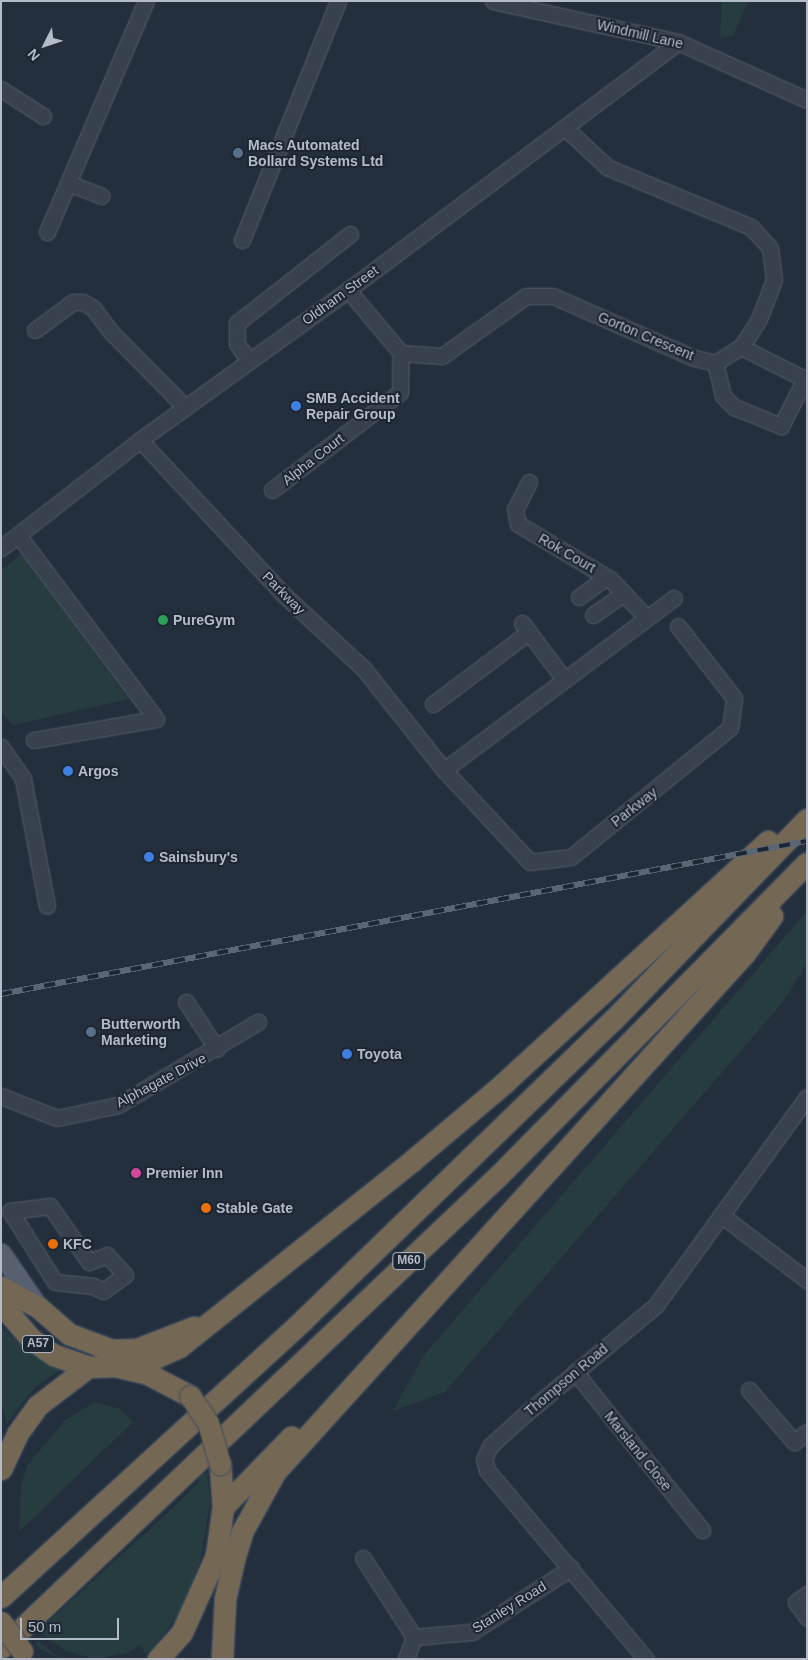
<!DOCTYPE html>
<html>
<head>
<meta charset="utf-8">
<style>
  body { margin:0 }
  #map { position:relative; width:808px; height:1660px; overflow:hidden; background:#242f3e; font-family:Arial,sans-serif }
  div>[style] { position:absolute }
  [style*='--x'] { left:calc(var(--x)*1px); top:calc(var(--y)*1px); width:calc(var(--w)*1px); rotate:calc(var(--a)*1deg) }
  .green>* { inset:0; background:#263c3f }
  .roads { filter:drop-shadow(0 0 1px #565f6c) drop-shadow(0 0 1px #565f6c) }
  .minor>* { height:15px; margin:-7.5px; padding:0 7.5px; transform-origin:7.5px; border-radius:7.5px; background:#38414e }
  .major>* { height:19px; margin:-9.5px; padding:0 9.5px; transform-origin:9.5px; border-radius:9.5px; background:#56606e }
  .highway>* { height:21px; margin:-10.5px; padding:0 10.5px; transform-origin:10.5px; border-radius:10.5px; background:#746855 }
  .rail>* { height:5.5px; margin-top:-2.75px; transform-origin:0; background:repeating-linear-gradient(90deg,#1d2633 0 11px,#5a6575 0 22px); box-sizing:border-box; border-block:1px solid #5a6575 }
  .bridges { filter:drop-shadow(0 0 1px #434c59) drop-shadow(0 0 1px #434c59) }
  .highway-bridge>* { height:21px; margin:-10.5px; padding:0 10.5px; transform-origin:10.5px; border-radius:10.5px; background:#746855 }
  .dots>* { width:14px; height:14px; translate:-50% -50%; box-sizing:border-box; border:2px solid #1d2633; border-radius:50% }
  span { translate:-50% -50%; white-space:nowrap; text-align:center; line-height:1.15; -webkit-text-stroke:4px #1d2633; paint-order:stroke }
  .shield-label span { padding:1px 4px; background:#1d2633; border:1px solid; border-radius:4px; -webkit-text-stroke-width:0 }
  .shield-label { font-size:12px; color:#b4bcc9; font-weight:700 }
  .street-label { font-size:14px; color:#b4bcc9 }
  .poi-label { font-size:14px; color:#b4bcc9; font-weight:700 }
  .left { translate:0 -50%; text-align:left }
  .frame { position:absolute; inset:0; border:2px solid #b4bcc9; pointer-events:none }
  .north { position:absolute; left:20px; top:20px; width:50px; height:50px; -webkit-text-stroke:4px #1d2633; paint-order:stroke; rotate:229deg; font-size:14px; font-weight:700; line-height:20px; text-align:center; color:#b4bcc9 }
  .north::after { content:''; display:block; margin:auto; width:18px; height:22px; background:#b4bcc9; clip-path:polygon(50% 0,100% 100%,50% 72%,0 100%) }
  .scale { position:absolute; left:20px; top:1618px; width:99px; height:22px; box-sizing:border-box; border:2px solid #b4bcc9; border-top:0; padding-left:6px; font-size:15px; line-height:18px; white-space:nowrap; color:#b4bcc9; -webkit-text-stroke:4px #1d2633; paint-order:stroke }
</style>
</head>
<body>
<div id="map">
  <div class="green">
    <i style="clip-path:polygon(722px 1px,748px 1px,733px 36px,720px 38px)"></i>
    <i style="clip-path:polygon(22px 554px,129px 699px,13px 725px,1px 711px,1px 570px)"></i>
    <i style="clip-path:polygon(807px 911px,807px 963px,783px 1002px,445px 1392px,393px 1411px,423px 1356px)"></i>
    <i style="clip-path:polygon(1px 1327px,19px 1343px,66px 1367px,36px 1386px,7px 1423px,1px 1403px)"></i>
    <i style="clip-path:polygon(95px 1402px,120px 1409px,133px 1422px,19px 1532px,21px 1485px,27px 1466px,65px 1420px)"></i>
    <i style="clip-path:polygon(207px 1473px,210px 1502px,200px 1563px,179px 1614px,152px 1649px,146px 1654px,140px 1645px,127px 1653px,95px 1659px,66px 1651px,38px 1631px,174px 1507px,199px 1482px,199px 1474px)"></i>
    <i style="clip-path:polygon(38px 1641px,55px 1654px,62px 1659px,42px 1650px,34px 1644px)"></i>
  </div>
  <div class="roads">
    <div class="minor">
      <i style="--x:493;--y:1;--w:189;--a:12.5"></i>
      <i style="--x:678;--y:42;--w:141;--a:24.2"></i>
      <i style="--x:1;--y:89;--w:50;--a:32.7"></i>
      <i style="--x:68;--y:183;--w:36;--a:21"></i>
      <i style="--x:47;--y:232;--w:251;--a:-66.8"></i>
      <i style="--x:242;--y:240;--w:258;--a:-68.1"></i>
      <i style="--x:35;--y:330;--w:47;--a:-36.4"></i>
      <i style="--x:73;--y:302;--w:10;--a:0"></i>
      <i style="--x:83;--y:302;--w:12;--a:31"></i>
      <i style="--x:93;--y:308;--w:31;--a:53"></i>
      <i style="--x:112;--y:333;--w:104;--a:45.4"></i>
      <i style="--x:741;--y:347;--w:74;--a:26.6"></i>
      <i style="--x:401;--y:353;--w:41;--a:4.2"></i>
      <i style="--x:442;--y:356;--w:103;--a:-35.5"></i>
      <i style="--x:526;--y:296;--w:27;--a:0"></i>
      <i style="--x:553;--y:296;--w:151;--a:23.8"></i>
      <i style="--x:691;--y:357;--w:25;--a:14"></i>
      <i style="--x:715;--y:363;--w:31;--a:-32"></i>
      <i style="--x:741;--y:347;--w:33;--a:-57"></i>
      <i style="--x:759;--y:319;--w:42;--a:-69"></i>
      <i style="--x:774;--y:280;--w:32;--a:-97"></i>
      <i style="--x:770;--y:248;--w:28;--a:-132"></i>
      <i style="--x:751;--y:227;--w:156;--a:-157.4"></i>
      <i style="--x:607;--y:167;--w:57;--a:-137.1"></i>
      <i style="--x:249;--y:361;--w:21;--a:-125"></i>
      <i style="--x:237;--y:344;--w:21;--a:-90"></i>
      <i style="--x:237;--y:323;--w:144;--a:-38.2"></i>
      <i style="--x:715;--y:363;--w:34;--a:76"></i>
      <i style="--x:723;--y:396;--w:16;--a:45"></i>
      <i style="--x:734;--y:407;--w:51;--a:22"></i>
      <i style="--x:781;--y:426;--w:53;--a:-62.9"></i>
      <i style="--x:140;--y:440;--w:209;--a:47.1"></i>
      <i style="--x:282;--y:593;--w:112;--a:42.8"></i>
      <i style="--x:364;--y:669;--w:129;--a:51.6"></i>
      <i style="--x:444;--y:770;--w:126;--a:46.9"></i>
      <i style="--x:530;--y:862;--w:41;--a:-7"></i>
      <i style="--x:571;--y:857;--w:205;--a:-39.1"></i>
      <i style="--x:730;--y:728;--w:30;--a:-82"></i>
      <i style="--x:734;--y:698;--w:91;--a:-127.9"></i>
      <i style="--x:529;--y:482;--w:30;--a:117"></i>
      <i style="--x:515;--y:509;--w:15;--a:79"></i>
      <i style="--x:518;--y:524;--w:107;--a:30.9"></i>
      <i style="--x:610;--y:579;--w:52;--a:46.5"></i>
      <i style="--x:272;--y:490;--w:161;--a:-37.4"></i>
      <i style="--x:400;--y:392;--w:39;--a:-89"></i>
      <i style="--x:401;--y:353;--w:82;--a:-130.1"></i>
      <i style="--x:18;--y:535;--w:230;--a:53.1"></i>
      <i style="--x:156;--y:719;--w:124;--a:170.2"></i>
      <i style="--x:1;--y:548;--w:176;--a:-37.8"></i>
      <i style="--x:140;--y:440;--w:256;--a:-35.8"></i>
      <i style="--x:348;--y:290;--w:413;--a:-36.9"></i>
      <i style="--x:579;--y:597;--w:34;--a:-36"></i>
      <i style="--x:593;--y:615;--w:38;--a:-35"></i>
      <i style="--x:522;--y:623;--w:69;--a:53.3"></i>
      <i style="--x:433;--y:704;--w:120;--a:-36.9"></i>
      <i style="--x:1;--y:747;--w:39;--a:55"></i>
      <i style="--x:23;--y:779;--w:129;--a:79.3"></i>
      <i style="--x:444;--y:770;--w:287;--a:-36.8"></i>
      <i style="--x:186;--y:1002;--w:56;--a:56.6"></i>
      <i style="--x:1;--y:1096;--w:60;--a:21.4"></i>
      <i style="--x:57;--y:1118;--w:62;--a:-12"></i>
      <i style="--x:118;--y:1105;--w:163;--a:-30.7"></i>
      <i style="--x:50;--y:1206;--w:68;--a:55.1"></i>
      <i style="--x:89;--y:1262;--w:19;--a:-21"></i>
      <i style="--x:107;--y:1255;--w:27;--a:48"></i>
      <i style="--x:125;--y:1275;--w:27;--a:144"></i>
      <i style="--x:103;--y:1291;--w:11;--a:-153"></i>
      <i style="--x:93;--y:1286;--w:38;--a:-174"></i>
      <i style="--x:55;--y:1282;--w:84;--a:-122.4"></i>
      <i style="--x:10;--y:1211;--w:40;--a:-7.1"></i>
      <i style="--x:721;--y:1215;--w:108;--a:37.1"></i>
      <i style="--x:575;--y:1372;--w:203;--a:51.2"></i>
      <i style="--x:749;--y:1390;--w:69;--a:49.1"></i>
      <i style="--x:794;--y:1442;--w:16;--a:-38"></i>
      <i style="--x:363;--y:1558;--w:94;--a:57.2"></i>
      <i style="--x:414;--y:1637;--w:23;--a:110"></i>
      <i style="--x:807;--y:1594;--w:14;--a:144"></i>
      <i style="--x:796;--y:1602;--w:19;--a:55"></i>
      <i style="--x:414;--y:1637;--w:58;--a:-4.9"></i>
      <i style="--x:472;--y:1632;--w:118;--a:-32.9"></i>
      <i style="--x:646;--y:1659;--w:247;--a:-130.1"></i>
      <i style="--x:487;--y:1470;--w:11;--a:-105"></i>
      <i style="--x:484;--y:1459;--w:14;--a:-65"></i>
      <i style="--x:490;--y:1446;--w:45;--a:-42.3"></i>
      <i style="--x:523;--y:1416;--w:173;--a:-39.8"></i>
      <i style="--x:656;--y:1305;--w:257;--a:-54"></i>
    </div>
    <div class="major">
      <i style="--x:1;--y:1253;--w:65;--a:55.6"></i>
    </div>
    <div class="highway">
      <i style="--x:1;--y:1287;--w:42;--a:28.4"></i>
      <i style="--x:38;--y:1307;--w:41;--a:41.1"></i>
      <i style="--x:69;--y:1334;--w:46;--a:20.4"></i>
      <i style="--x:112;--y:1350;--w:25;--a:-2"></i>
      <i style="--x:137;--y:1349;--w:61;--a:-21.1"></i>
      <i style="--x:1;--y:1304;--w:46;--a:49.4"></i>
      <i style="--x:31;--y:1339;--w:28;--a:35"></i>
      <i style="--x:54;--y:1355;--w:36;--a:19"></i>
      <i style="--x:115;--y:1366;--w:36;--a:-10"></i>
      <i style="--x:150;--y:1360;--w:32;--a:-24"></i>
      <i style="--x:179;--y:1347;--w:300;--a:-38.6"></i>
      <i style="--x:413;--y:1160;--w:119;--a:-40.2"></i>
      <i style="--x:504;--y:1083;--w:358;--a:-42.5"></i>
      <i style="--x:1;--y:1469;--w:38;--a:-65"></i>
      <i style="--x:17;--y:1434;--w:34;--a:-54"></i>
      <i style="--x:37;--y:1406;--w:64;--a:-37.4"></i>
      <i style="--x:88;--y:1367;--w:27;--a:-2"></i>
      <i style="--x:115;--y:1366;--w:32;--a:13"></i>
      <i style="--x:146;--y:1373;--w:50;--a:27.6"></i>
      <i style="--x:223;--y:1507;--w:98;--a:-45.8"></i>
      <i style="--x:1;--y:1597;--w:410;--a:-42.5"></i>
      <i style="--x:303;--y:1320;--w:431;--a:-44.1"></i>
      <i style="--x:613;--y:1020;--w:279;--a:-46"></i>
      <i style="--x:1;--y:1648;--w:687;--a:-43.53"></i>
      <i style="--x:499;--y:1175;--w:438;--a:-45.4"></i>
      <i style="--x:158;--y:1659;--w:36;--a:-48"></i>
      <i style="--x:182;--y:1632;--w:83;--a:-65.9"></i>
      <i style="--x:216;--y:1556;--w:49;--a:-81.9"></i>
      <i style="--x:223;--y:1507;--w:43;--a:-94"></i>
      <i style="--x:222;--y:1659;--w:60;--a:-87.1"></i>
      <i style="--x:225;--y:1599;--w:41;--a:-77.3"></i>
      <i style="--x:234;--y:1559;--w:28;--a:-73"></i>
      <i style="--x:242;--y:1532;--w:68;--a:-61.2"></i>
      <i style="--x:275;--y:1472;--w:700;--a:-47.84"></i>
      <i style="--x:745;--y:953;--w:46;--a:-53.9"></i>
    </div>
  </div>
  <div class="rail">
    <i style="--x:1;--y:994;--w:820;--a:-10.75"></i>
  </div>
  <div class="bridges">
    <div class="highway-bridge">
      <i style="--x:190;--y:1396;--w:32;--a:56"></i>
      <i style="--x:208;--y:1423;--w:43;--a:73.7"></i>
      <i style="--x:1;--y:1622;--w:36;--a:54"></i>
    </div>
  </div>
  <div class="dots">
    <i style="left:238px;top:153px;background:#5c6f8a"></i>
    <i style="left:296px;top:406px;background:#3f7fe0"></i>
    <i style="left:163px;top:620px;background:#2e9e5b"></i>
    <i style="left:68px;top:771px;background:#3f7fe0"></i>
    <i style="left:149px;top:857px;background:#3f7fe0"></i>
    <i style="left:91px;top:1032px;background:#5c6f8a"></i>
    <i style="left:347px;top:1054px;background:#3f7fe0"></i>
    <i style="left:136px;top:1173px;background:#d1479c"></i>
    <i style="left:206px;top:1208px;background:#e8710a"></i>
    <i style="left:53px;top:1244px;background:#e8710a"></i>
  </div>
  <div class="shield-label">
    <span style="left:409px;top:1261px">M60</span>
    <span style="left:38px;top:1344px">A57</span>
  </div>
  <div class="street-label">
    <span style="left:640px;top:34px;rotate:13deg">Windmill Lane</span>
    <span style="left:340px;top:295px;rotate:-36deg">Oldham Street</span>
    <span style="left:646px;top:336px;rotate:23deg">Gorton Crescent</span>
    <span style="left:313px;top:459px;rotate:-38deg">Alpha Court</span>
    <span style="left:567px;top:553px;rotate:30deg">Rok Court</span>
    <span style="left:284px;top:593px;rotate:45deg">Parkway</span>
    <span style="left:634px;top:807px;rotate:-38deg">Parkway</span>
    <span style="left:161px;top:1080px;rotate:-28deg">Alphagate Drive</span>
    <span style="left:566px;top:1380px;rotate:-40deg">Thompson Road</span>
    <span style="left:638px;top:1451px;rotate:51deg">Marsland Close</span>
    <span style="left:509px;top:1607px;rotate:-32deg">Stanley Road</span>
  </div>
  <div class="poi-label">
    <span class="left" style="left:248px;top:153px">Macs Automated<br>Bollard Systems Ltd</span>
    <span class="left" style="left:306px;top:406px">SMB Accident<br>Repair Group</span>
    <span class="left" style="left:173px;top:620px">PureGym</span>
    <span class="left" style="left:78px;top:771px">Argos</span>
    <span class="left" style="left:159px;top:857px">Sainsbury's</span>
    <span class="left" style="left:101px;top:1032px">Butterworth<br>Marketing</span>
    <span class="left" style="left:357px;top:1054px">Toyota</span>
    <span class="left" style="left:146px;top:1173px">Premier Inn</span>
    <span class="left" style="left:216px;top:1208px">Stable Gate</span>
    <span class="left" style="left:63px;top:1244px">KFC</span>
  </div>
  <div class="frame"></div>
  <div class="north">N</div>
  <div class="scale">50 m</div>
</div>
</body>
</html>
